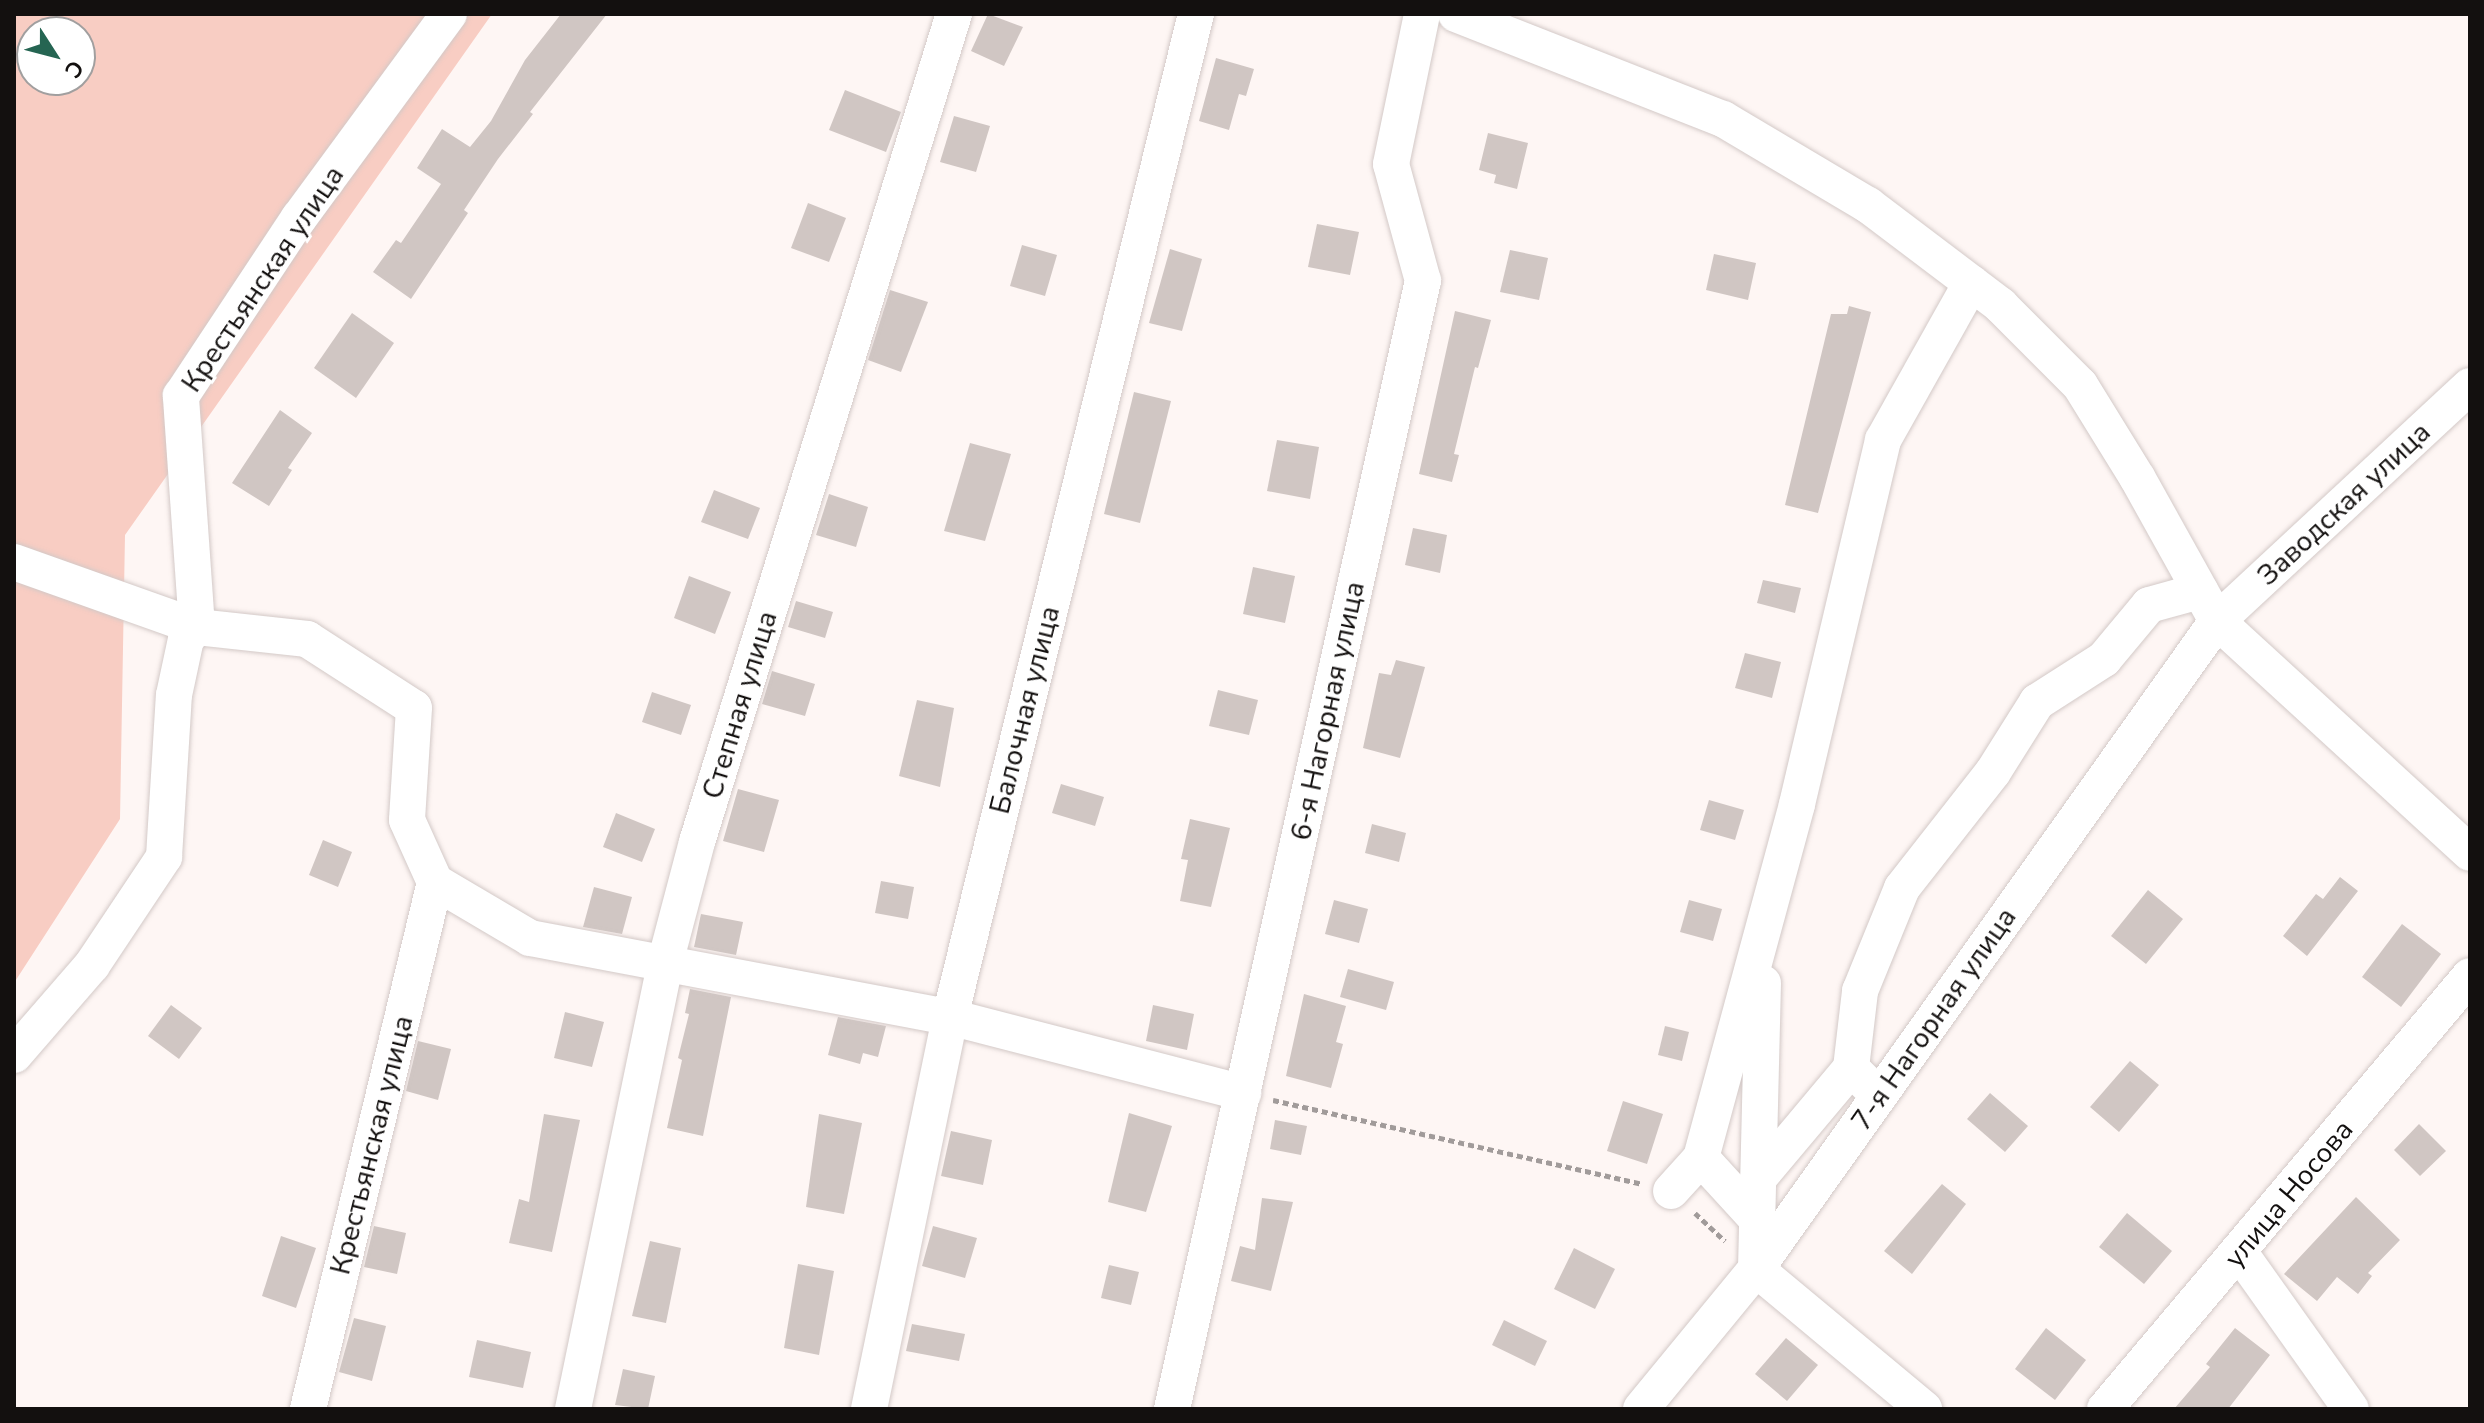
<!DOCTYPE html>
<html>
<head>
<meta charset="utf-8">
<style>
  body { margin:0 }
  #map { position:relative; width:2484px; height:1423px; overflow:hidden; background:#fef6f4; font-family:"Nunito Sans",sans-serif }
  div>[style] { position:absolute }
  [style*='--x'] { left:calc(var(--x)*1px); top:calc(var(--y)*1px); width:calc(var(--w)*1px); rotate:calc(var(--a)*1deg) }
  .green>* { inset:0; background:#f8cdc3 }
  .building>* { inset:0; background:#d0c6c3 }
  .path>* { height:5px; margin-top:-2.5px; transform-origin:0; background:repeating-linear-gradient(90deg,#a19b9a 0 6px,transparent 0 10px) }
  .roads { filter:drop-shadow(0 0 2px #d3c9c7) drop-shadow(0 0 2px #d3c9c7) }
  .minor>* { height:36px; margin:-18px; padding:0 18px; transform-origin:18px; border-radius:18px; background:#fff }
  span { translate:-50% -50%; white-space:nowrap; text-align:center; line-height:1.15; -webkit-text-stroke:6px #fff; paint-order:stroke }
  .street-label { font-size:28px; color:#13100f }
  .frame { position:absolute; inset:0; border:16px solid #13100f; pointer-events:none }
  .north { position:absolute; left:16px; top:16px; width:80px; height:80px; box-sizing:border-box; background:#fff; border:2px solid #a19f9f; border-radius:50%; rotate:126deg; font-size:22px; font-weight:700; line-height:32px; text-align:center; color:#13100f }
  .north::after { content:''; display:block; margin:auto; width:28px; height:36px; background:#256552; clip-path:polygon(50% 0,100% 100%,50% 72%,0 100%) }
</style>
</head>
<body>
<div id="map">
  <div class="green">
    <i style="clip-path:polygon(evenodd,14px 14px,492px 14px,125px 535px,120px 819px,14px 983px,14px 14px,32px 32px,80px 32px,80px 80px,32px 80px,32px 32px)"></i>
  </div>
  <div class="building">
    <i style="clip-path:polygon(561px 14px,607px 14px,530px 112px,533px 114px,498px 159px,464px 210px,468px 213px,411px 299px,373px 272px,396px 240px,401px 243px,441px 184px,417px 168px,442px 129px,470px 147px,491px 121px,525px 60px)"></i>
    <i style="clip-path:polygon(988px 14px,1023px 27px,1004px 66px,971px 51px)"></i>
    <i style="clip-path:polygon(1216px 58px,1254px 69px,1246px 96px,1239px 94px,1229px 130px,1199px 121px)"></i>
    <i style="clip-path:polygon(845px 90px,901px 112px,886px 152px,829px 130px)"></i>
    <i style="clip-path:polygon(954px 116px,990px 126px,976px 172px,940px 162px)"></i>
    <i style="clip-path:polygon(1488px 133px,1528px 143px,1517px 189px,1494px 183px,1496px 175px,1479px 170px)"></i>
    <i style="clip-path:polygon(808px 203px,846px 218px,829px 262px,791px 248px)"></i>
    <i style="clip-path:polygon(1317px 224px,1359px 232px,1350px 275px,1308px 267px)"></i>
    <i style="clip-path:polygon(1022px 245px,1057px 255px,1045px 296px,1010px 286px)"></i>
    <i style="clip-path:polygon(1170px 249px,1202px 259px,1182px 331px,1149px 323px)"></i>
    <i style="clip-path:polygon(1510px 250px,1548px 258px,1539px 300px,1500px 292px)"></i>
    <i style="clip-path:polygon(1714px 254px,1756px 263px,1748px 300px,1706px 290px)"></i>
    <i style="clip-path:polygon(890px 290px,928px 302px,901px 372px,868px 360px)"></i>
    <i style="clip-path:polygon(1849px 306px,1871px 312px,1818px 513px,1785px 505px,1831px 314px,1847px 314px)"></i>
    <i style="clip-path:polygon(1455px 311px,1491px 320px,1478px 368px,1475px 367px,1454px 454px,1459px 455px,1452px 482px,1419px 474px)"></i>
    <i style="clip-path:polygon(352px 313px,394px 343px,356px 398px,314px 368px)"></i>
    <i style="clip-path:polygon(1134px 392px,1171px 401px,1140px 523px,1104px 514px)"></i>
    <i style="clip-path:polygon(280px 410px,312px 433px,288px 468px,292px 470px,269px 506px,232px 483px)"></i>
    <i style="clip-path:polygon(1277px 440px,1319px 447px,1310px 499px,1267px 491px)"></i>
    <i style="clip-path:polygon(970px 443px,1011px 454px,985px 541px,944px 531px)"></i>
    <i style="clip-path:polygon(714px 490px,760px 508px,748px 539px,701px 522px)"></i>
    <i style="clip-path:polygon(829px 494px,868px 507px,856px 547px,816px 535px)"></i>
    <i style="clip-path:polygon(1413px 528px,1447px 535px,1440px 573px,1405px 565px)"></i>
    <i style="clip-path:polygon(1253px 567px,1295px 576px,1285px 623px,1243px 614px)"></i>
    <i style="clip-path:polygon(689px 576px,731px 592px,715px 634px,674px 618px)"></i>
    <i style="clip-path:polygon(1763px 580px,1801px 588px,1795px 613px,1757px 603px)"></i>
    <i style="clip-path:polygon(796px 601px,833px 612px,825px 638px,788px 627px)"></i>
    <i style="clip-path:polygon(1745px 653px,1781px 662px,1772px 698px,1735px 688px)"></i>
    <i style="clip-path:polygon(1396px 660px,1425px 667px,1400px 758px,1363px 748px,1379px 673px,1391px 675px)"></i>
    <i style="clip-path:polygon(772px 671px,815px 684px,805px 716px,762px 704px)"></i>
    <i style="clip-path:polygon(1218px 690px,1258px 700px,1249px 735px,1209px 726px)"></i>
    <i style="clip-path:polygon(652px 692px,691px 705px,681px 735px,642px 722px)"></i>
    <i style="clip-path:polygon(917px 700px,954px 708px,940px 787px,899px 776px)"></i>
    <i style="clip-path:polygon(1061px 784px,1104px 797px,1095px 826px,1052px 813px)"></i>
    <i style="clip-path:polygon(738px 789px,779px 800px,764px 852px,723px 841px)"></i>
    <i style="clip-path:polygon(1709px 800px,1744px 810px,1735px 840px,1700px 830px)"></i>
    <i style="clip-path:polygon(616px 813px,655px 829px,642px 862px,603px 847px)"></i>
    <i style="clip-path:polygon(1190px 819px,1230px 828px,1211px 907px,1180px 901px,1188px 860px,1181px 859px)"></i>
    <i style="clip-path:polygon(1372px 824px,1406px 833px,1399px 862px,1365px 853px)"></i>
    <i style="clip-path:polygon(323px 840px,352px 852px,338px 887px,309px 875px)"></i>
    <i style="clip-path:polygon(2340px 877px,2358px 891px,2307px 956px,2283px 936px,2316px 894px,2323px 899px)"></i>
    <i style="clip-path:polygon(881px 881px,914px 887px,908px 919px,875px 913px)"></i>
    <i style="clip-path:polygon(594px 887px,632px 897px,622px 934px,583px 927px)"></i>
    <i style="clip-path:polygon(2148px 890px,2183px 919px,2146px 964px,2111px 936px)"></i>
    <i style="clip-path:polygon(1334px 900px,1368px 909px,1359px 943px,1325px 934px)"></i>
    <i style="clip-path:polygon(1689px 900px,1722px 909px,1713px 941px,1680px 932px)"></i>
    <i style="clip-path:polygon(701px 914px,743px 922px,736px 955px,694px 947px)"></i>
    <i style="clip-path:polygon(2402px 924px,2441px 954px,2401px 1007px,2362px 977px)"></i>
    <i style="clip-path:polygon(1348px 969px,1394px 982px,1386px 1010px,1340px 997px)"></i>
    <i style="clip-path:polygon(690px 989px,731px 997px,703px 1136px,667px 1128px,682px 1060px,678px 1058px,689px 1014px,685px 1013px)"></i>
    <i style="clip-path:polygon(1304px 994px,1346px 1006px,1336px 1042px,1343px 1044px,1331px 1088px,1286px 1076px)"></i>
    <i style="clip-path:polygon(171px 1005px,202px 1028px,179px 1059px,148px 1036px)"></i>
    <i style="clip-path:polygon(1153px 1005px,1194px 1014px,1187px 1050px,1146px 1041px)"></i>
    <i style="clip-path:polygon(565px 1012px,604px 1022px,592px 1067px,554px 1058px)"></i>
    <i style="clip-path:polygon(838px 1017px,886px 1026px,878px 1057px,863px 1053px,860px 1064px,828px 1055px)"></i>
    <i style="clip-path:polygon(1665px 1026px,1689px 1032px,1682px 1061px,1658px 1055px)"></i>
    <i style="clip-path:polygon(418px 1041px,451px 1049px,438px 1100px,406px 1091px)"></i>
    <i style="clip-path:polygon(2130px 1061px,2159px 1085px,2119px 1132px,2090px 1107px)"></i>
    <i style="clip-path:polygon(1990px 1093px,2028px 1126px,2005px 1152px,1967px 1119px)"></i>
    <i style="clip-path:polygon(1623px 1101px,1663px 1114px,1647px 1164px,1607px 1151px)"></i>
    <i style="clip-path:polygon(1129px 1113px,1172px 1126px,1146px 1212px,1108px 1202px)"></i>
    <i style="clip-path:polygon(544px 1114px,580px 1120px,552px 1252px,509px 1243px,519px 1199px,529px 1202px)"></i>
    <i style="clip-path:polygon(819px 1114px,862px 1123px,844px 1214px,806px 1207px)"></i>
    <i style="clip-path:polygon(1275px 1120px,1307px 1126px,1301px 1155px,1270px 1149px)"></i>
    <i style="clip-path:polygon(2419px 1124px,2446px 1151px,2420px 1176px,2394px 1150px)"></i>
    <i style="clip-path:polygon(951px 1131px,992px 1140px,983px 1185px,941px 1176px)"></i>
    <i style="clip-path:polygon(1942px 1184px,1966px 1204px,1912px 1274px,1884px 1251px)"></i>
    <i style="clip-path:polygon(2356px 1197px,2400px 1240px,2368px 1273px,2372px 1276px,2358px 1294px,2337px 1277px,2317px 1301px,2284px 1274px)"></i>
    <i style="clip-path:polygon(1262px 1198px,1293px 1202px,1271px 1291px,1231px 1281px,1240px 1246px,1255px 1250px)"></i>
    <i style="clip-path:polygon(2127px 1213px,2172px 1251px,2144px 1284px,2099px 1247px)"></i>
    <i style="clip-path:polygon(374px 1226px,406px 1233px,397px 1274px,364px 1267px)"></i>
    <i style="clip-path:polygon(933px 1226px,977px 1238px,965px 1278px,922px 1266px)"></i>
    <i style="clip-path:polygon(281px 1236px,316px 1248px,296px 1308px,262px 1296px)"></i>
    <i style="clip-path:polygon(650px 1241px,681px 1248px,666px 1323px,632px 1316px)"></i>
    <i style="clip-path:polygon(1574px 1248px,1615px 1269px,1595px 1309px,1554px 1289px)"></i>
    <i style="clip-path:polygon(798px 1264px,834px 1271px,819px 1355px,784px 1348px)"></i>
    <i style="clip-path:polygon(1109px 1265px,1139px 1272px,1131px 1305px,1101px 1298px)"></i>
    <i style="clip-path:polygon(354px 1318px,386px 1326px,372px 1381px,339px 1372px)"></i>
    <i style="clip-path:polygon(1504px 1320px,1547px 1341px,1535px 1366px,1492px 1345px)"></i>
    <i style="clip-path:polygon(912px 1324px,965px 1334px,959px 1361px,906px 1351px)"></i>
    <i style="clip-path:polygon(2046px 1328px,2086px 1360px,2055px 1400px,2015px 1369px)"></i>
    <i style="clip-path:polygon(2235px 1328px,2270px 1355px,2228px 1409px,2174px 1409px,2210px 1367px,2206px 1364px)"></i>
    <i style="clip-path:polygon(1786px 1338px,1818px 1365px,1787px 1401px,1755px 1374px)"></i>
    <i style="clip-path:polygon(477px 1340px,531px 1352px,523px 1388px,469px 1377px)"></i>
    <i style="clip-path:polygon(623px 1369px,655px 1376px,648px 1409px,615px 1405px)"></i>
  </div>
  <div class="path">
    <i style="--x:1273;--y:1100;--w:378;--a:12.8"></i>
    <i style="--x:1695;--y:1213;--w:41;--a:43"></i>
  </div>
  <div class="roads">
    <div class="minor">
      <i style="--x:1456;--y:14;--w:287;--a:21.5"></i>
      <i style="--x:1723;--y:119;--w:169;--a:30.7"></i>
      <i style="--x:1868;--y:205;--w:166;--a:37.1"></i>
      <i style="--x:2000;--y:305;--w:113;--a:45"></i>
      <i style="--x:2080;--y:385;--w:110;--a:58.3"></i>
      <i style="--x:2138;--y:479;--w:162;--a:60.9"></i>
      <i style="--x:2217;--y:621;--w:343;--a:42.5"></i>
      <i style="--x:14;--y:562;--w:194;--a:19.6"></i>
      <i style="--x:197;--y:627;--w:111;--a:6.2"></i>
      <i style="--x:307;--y:639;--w:127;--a:32.8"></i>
      <i style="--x:414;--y:708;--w:112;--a:93.6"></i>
      <i style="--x:407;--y:820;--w:68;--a:65.7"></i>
      <i style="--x:435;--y:882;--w:110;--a:30.5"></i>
      <i style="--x:530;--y:938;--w:427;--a:10.7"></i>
      <i style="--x:950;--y:1017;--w:303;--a:14.5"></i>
      <i style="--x:197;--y:627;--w:232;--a:-94"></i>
      <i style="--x:181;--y:396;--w:214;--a:-56.5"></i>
      <i style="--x:299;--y:218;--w:253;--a:-53.7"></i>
      <i style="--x:14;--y:1055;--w:119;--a:-49.1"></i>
      <i style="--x:92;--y:965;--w:130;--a:-56.3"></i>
      <i style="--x:164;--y:857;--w:162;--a:-86.5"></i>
      <i style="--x:174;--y:695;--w:57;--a:-77.9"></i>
      <i style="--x:186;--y:639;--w:16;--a:-47"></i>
      <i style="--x:1879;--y:1096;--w:40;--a:-135"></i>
      <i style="--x:1851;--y:1068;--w:78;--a:-83.3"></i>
      <i style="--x:1860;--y:991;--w:111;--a:-67.8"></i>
      <i style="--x:1902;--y:888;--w:147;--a:-51.9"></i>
      <i style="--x:1993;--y:772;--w:83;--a:-57.8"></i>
      <i style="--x:2037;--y:702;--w:80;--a:-32.7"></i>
      <i style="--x:2104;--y:659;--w:70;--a:-50.2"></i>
      <i style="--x:2149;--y:605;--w:53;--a:-15.4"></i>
      <i style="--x:1701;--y:1158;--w:93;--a:47.6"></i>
      <i style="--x:1758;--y:1179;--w:145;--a:-50"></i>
      <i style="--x:1671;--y:1191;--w:45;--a:-47.7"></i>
      <i style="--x:1701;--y:1158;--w:367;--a:-74.8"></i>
      <i style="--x:1797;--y:804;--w:374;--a:-76.7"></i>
      <i style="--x:1883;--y:440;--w:180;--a:-60.7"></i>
      <i style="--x:2240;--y:1253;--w:191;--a:54.6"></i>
      <i style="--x:1756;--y:1269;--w:286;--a:-88.6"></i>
      <i style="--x:1756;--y:1269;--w:219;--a:39.8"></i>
      <i style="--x:308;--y:1409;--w:542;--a:-76.45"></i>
      <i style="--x:573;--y:1409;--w:455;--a:-78.3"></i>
      <i style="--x:665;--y:963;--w:125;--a:-75.2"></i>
      <i style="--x:697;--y:842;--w:867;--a:-72.76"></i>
      <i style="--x:869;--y:1409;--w:400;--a:-78.3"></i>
      <i style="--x:950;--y:1017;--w:1033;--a:-76.22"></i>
      <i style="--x:1172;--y:1409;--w:1156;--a:-77.46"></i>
      <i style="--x:1423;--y:281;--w:121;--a:-105.3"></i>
      <i style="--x:1391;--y:164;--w:153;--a:-78.3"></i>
      <i style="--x:1641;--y:1409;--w:181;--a:-50.6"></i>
      <i style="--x:1756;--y:1269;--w:795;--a:-54.57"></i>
      <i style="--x:2217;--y:621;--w:345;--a:-42.9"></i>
      <i style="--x:2105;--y:1409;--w:566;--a:-49.87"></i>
    </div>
  </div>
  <div class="street-label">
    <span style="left:263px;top:279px;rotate:-56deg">Крестьянская улица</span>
    <span style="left:2344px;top:504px;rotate:-43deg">Заводская улица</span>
    <span style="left:740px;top:705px;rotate:-73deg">Степная улица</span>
    <span style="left:1025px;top:710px;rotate:-76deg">Балочная улица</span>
    <span style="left:1328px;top:711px;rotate:-78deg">6-я Нагорная улица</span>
    <span style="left:1934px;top:1019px;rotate:-55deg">7-я Нагорная улица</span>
    <span style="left:372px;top:1145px;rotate:-76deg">Крестьянская улица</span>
    <span style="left:2289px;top:1194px;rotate:-50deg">улица Носова</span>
  </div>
  <div class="frame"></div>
  <div class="north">С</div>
</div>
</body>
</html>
